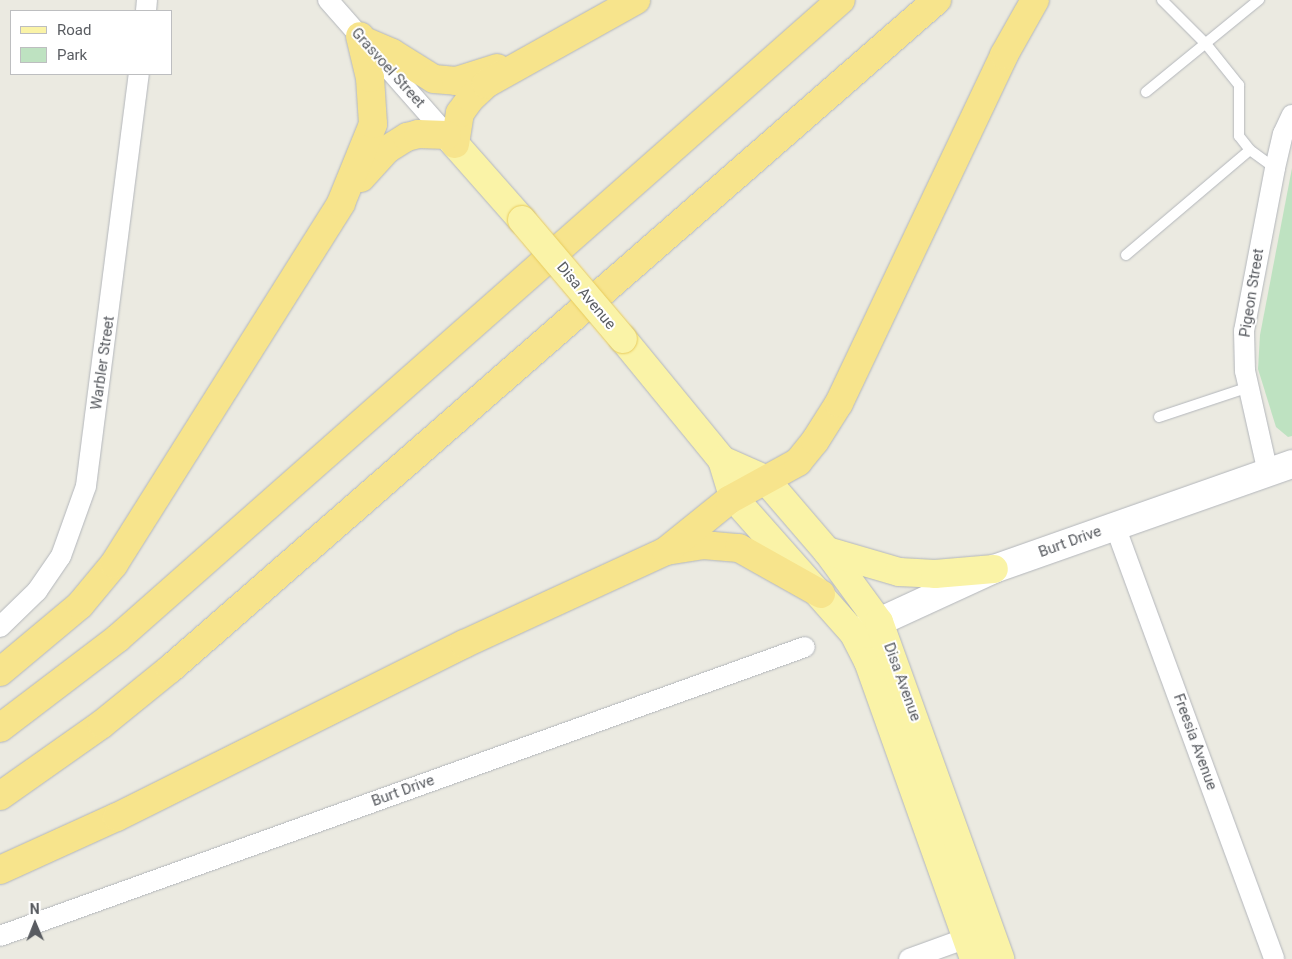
<!DOCTYPE html>
<html>
<head>
<meta charset="utf-8">
<style>
  body { margin:0 }
  #map { position:relative; width:1292px; height:959px; overflow:hidden; background:#ebeae1; font-family:Roboto,sans-serif }
  div>[style] { position:absolute }
  [style*='--x'] { left:calc(var(--x)*1px); top:calc(var(--y)*1px); width:calc(var(--w)*1px); rotate:calc(var(--a)*1deg) }
  .green>* { inset:0; background:#bee2c1 }
  .roads { filter:drop-shadow(0 0 1px #b3b6bb) drop-shadow(0 0 1px #b3b6bb) }
  .lane>* { height:10px; margin:-5px; padding:0 5px; transform-origin:5px; border-radius:5px; background:#fff }
  .street>* { height:20px; margin:-10px; padding:0 10px; transform-origin:10px; border-radius:10px; background:#fff }
  .secondary>* { height:28px; margin:-14px; padding:0 14px; transform-origin:14px; border-radius:14px; background:#fff }
  .primary>* { height:28px; margin:-14px; padding:0 14px; transform-origin:14px; border-radius:14px; background:#faf3a7 }
  .highway>* { height:28px; margin:-14px; padding:0 14px; transform-origin:14px; border-radius:14px; background:#f7e48c }
  .bridges { filter:drop-shadow(0 0 1px #e9cc5c) drop-shadow(0 0 1px #e9cc5c) }
  .primary-bridge>* { height:28px; margin:-14px; padding:0 14px; transform-origin:14px; border-radius:14px; background:#faf3a7 }
  span { translate:-50% -50%; white-space:nowrap; text-align:center; line-height:1.15; -webkit-text-stroke:4px #fff; paint-order:stroke }
  .street-label { font-size:15px; color:#595c61 }
  .legend { position:absolute; left:10px; top:10px; width:162px; height:65px; box-sizing:border-box; background:#fff; border:1px solid #bdbec0; margin:0; padding:6px 9px; list-style:none; font-size:15px; color:#595c61 }
  .legend li { display:flex; align-items:center; gap:10px; height:25px }
  .legend b { width:25px; border:1px solid #bdbec0 }
  .north { position:absolute; left:10px; top:899px; width:50px; height:50px; -webkit-text-stroke:4px #fff; paint-order:stroke; rotate:359deg; font-size:14px; font-weight:700; line-height:20px; text-align:center; color:#595c61 }
  .north::after { content:''; display:block; margin:auto; width:18px; height:22px; background:#595c61; clip-path:polygon(50% 0,100% 100%,50% 72%,0 100%) }
</style>
</head>
<body>
<div id="map">
  <div class="green">
    <i style="clip-path:polygon(1292px 168px,1292px 436px,1288px 437px,1276px 427px,1258px 369px,1260px 335px)"></i>
  </div>
  <div class="roads">
    <div class="lane">
      <i style="--x:1162;--y:0;--w:62;--a:45"></i>
      <i style="--x:1206;--y:44;--w:53;--a:51.2"></i>
      <i style="--x:1239;--y:85;--w:51;--a:90"></i>
      <i style="--x:1239;--y:136;--w:18;--a:52"></i>
      <i style="--x:1250;--y:150;--w:31;--a:36"></i>
      <i style="--x:1146;--y:92;--w:146;--a:-39.2"></i>
      <i style="--x:1126;--y:255;--w:162;--a:-40.3"></i>
      <i style="--x:1159;--y:417;--w:95;--a:-18.4"></i>
    </div>
    <div class="street">
      <i style="--x:328;--y:0;--w:180;--a:48.6"></i>
      <i style="--x:146;--y:11;--w:11;--a:-85"></i>
      <i style="--x:1268;--y:473;--w:105;--a:-102.7"></i>
      <i style="--x:1245;--y:371;--w:40;--a:-91.4"></i>
      <i style="--x:1244;--y:331;--w:166;--a:-79.2"></i>
      <i style="--x:1275;--y:168;--w:35;--a:-77"></i>
      <i style="--x:1283;--y:134;--w:21;--a:-65"></i>
      <i style="--x:1115;--y:526;--w:461;--a:69.8"></i>
      <i style="--x:0;--y:627;--w:52;--a:-44.2"></i>
      <i style="--x:37;--y:591;--w:42;--a:-55.6"></i>
      <i style="--x:61;--y:556;--w:74;--a:-70.3"></i>
      <i style="--x:86;--y:486;--w:415;--a:-82.7"></i>
      <i style="--x:0;--y:936;--w:855;--a:-19.75"></i>
      <i style="--x:909;--y:959;--w:73;--a:-19.9"></i>
    </div>
    <div class="secondary">
      <i style="--x:857;--y:632;--w:151;--a:-24.7"></i>
      <i style="--x:994;--y:569;--w:316;--a:-19.4"></i>
    </div>
    <div class="primary">
      <i style="--x:447;--y:135;--w:113;--a:48.6"></i>
      <i style="--x:623;--y:339;--w:156;--a:50.7"></i>
      <i style="--x:722;--y:460;--w:39;--a:73"></i>
      <i style="--x:733;--y:497;--w:183;--a:48.5"></i>
      <i style="--x:854;--y:634;--w:30;--a:63"></i>
      <i style="--x:868;--y:661;--w:316;--a:70.4"></i>
      <i style="--x:722;--y:460;--w:47;--a:23.8"></i>
      <i style="--x:765;--y:479;--w:95;--a:49.3"></i>
      <i style="--x:827;--y:551;--w:88;--a:53.8"></i>
      <i style="--x:879;--y:622;--w:358;--a:70.2"></i>
      <i style="--x:827;--y:551;--w:75;--a:16.3"></i>
      <i style="--x:899;--y:572;--w:36;--a:3"></i>
      <i style="--x:935;--y:574;--w:59;--a:-4.8"></i>
    </div>
    <div class="highway">
      <i style="--x:364;--y:41;--w:30;--a:23"></i>
      <i style="--x:392;--y:53;--w:49;--a:31.8"></i>
      <i style="--x:434;--y:79;--w:22;--a:5"></i>
      <i style="--x:456;--y:81;--w:43;--a:-17.6"></i>
      <i style="--x:455;--y:144;--w:31;--a:-81"></i>
      <i style="--x:460;--y:113;--w:19;--a:-54"></i>
      <i style="--x:471;--y:98;--w:21;--a:-43"></i>
      <i style="--x:486;--y:84;--w:172;--a:-29.2"></i>
      <i style="--x:361;--y:178;--w:38;--a:-48"></i>
      <i style="--x:386;--y:150;--w:25;--a:-32"></i>
      <i style="--x:407;--y:137;--w:11;--a:-15"></i>
      <i style="--x:418;--y:134;--w:29;--a:2"></i>
      <i style="--x:666;--y:551;--w:37;--a:-9"></i>
      <i style="--x:703;--y:545;--w:36;--a:5"></i>
      <i style="--x:739;--y:548;--w:94;--a:29.3"></i>
      <i style="--x:0;--y:672;--w:104;--a:-39.9"></i>
      <i style="--x:80;--y:605;--w:53;--a:-50.3"></i>
      <i style="--x:114;--y:564;--w:426;--a:-57.8"></i>
      <i style="--x:341;--y:203;--w:85;--a:-67.9"></i>
      <i style="--x:373;--y:124;--w:46;--a:-93.7"></i>
      <i style="--x:370;--y:78;--w:43;--a:-103.4"></i>
      <i style="--x:0;--y:728;--w:148;--a:-37.3"></i>
      <i style="--x:118;--y:638;--w:964;--a:-41.43"></i>
      <i style="--x:0;--y:796;--w:125;--a:-35.2"></i>
      <i style="--x:102;--y:724;--w:87;--a:-39"></i>
      <i style="--x:170;--y:669;--w:1018;--a:-41.1"></i>
      <i style="--x:0;--y:870;--w:128;--a:-24.4"></i>
      <i style="--x:117;--y:817;--w:388;--a:-26.5"></i>
      <i style="--x:464;--y:644;--w:222;--a:-24.7"></i>
      <i style="--x:666;--y:551;--w:81;--a:-39"></i>
      <i style="--x:729;--y:500;--w:79;--a:-28.8"></i>
      <i style="--x:798;--y:462;--w:27;--a:-51"></i>
      <i style="--x:815;--y:441;--w:45;--a:-57.7"></i>
      <i style="--x:839;--y:403;--w:385;--a:-64.6"></i>
      <i style="--x:1004;--y:55;--w:63;--a:-60.6"></i>
    </div>
  </div>
  <div class="bridges">
    <div class="primary-bridge">
      <i style="--x:522;--y:220;--w:156;--a:49.7"></i>
    </div>
  </div>
  <div class="street-label">
    <span style="left:388px;top:68px;rotate:48deg">Grasvoel Street</span>
    <span style="left:1252px;top:293px;rotate:-81deg">Pigeon Street</span>
    <span style="left:586px;top:296px;rotate:50deg">Disa Avenue</span>
    <span style="left:103px;top:363px;rotate:-82deg">Warbler Street</span>
    <span style="left:1070px;top:542px;rotate:-20deg">Burt Drive</span>
    <span style="left:902px;top:682px;rotate:70deg">Disa Avenue</span>
    <span style="left:1195px;top:742px;rotate:70deg">Freesia Avenue</span>
    <span style="left:403px;top:791px;rotate:-20deg">Burt Drive</span>
  </div>
  <ul class="legend">
  <li><b style="height:6px;background:#faf3a7"></b>Road</li>
  <li><b style="height:14px;background:#bee2c1"></b>Park</li>
  </ul>
  <div class="north">N</div>
</div>
</body>
</html>
